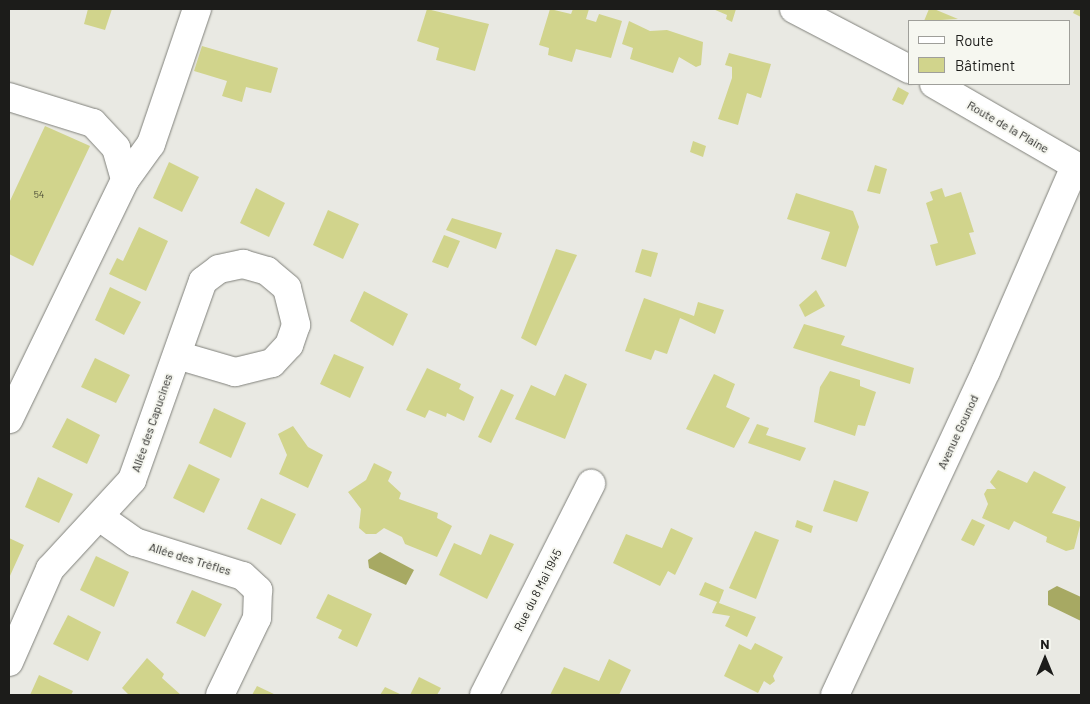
<!DOCTYPE html>
<html>
<head>
<meta charset="utf-8">
<style>
  body { margin:0 }
  #map { position:relative; width:1090px; height:704px; overflow:hidden; background:#e9e9e3; font-family:Barlow,sans-serif }
  div>[style] { position:absolute }
  [style*='--x'] { left:calc(var(--x)*1px); top:calc(var(--y)*1px); width:calc(var(--w)*1px); rotate:calc(var(--a)*1deg) }
  .water>* { inset:0; background:#a7a963 }
  .building>* { inset:0; background:#d1d48c }
  .roads { filter:drop-shadow(0 0 1px #80817b) drop-shadow(0 0 1px #80817b) }
  .minor>* { height:28px; margin:-14px; padding:0 14px; transform-origin:14px; border-radius:14px; background:#fff }
  span { translate:-50% -50%; white-space:nowrap; text-align:center; line-height:1.15; -webkit-text-stroke:4px #f6f7f0; paint-order:stroke }
  .number-label { font-size:10px; color:#494a36 }
  .number-label span { -webkit-text-stroke-width:0 }
  .street-label { font-size:12px; color:#1c1c1a }
  .frame { position:absolute; inset:0; border:10px solid #1c1c1a; pointer-events:none }
  .legend { position:absolute; left:908px; top:20px; width:162px; height:65px; box-sizing:border-box; background:#f6f7f0; border:1px solid #9f9f9a; margin:0; padding:6px 9px; list-style:none; font-size:15px; color:#1c1c1a }
  .legend li { display:flex; align-items:center; gap:10px; height:25px }
  .legend b { width:25px; border:1px solid #9f9f9a }
  .north { position:absolute; left:1020px; top:634px; width:50px; height:50px; -webkit-text-stroke:4px #f6f7f0; paint-order:stroke; rotate:0deg; font-size:14px; font-weight:700; line-height:20px; text-align:center; color:#1c1c1a }
  .north::after { content:''; display:block; margin:auto; width:18px; height:22px; background:#1c1c1a; clip-path:polygon(50% 0,100% 100%,50% 72%,0 100%) }
</style>
</head>
<body>
<div id="map">
  <div class="water">
    <i style="clip-path:polygon(380px 552px,414px 570px,406px 585px,369px 568px,368px 560px)"></i>
    <i style="clip-path:polygon(1057px 586px,1081px 597px,1081px 621px,1048px 605px,1048px 591px)"></i>
  </div>
  <div class="building">
    <i style="clip-path:polygon(88px 9px,112px 9px,105px 30px,84px 24px)"></i>
    <i style="clip-path:polygon(427px 9px,489px 24px,475px 71px,436px 60px,439px 48px,417px 41px)"></i>
    <i style="clip-path:polygon(550px 9px,571px 14px,573px 9px,589px 9px,586px 19px,596px 22px,599px 14px,622px 21px,611px 58px,576px 49px,572px 62px,548px 55px,549px 48px,539px 45px)"></i>
    <i style="clip-path:polygon(713px 9px,736px 9px,732px 22px,726px 19px,727px 15px)"></i>
    <i style="clip-path:polygon(929px 9px,934px 9px,958px 19px,924px 21px)"></i>
    <i style="clip-path:polygon(1075px 9px,1081px 9px,1081px 17px,1073px 13px)"></i>
    <i style="clip-path:polygon(629px 21px,650px 31px,667px 30px,703px 42px,701px 65px,696px 67px,679px 57px,673px 73px,630px 59px,633px 48px,622px 44px)"></i>
    <i style="clip-path:polygon(202px 46px,278px 68px,271px 93px,246px 87px,242px 102px,222px 96px,227px 81px,194px 71px)"></i>
    <i style="clip-path:polygon(729px 53px,771px 64px,761px 98px,747px 93px,738px 125px,718px 119px,732px 78px,732px 67px,725px 65px)"></i>
    <i style="clip-path:polygon(898px 87px,909px 93px,903px 105px,892px 100px)"></i>
    <i style="clip-path:polygon(45px 126px,90px 146px,33px 266px,9px 254px,9px 203px)"></i>
    <i style="clip-path:polygon(693px 141px,706px 146px,703px 157px,690px 152px)"></i>
    <i style="clip-path:polygon(169px 162px,199px 177px,182px 212px,153px 198px)"></i>
    <i style="clip-path:polygon(875px 165px,887px 169px,880px 194px,867px 191px)"></i>
    <i style="clip-path:polygon(256px 188px,285px 203px,269px 237px,240px 223px)"></i>
    <i style="clip-path:polygon(942px 188px,945px 197px,961px 192px,974px 232px,969px 233px,976px 254px,936px 266px,930px 245px,938px 243px,926px 203px,933px 200px,930px 192px)"></i>
    <i style="clip-path:polygon(796px 193px,853px 211px,859px 227px,846px 267px,821px 259px,830px 232px,787px 219px)"></i>
    <i style="clip-path:polygon(328px 210px,359px 224px,343px 259px,313px 245px)"></i>
    <i style="clip-path:polygon(452px 218px,502px 233px,496px 249px,446px 230px)"></i>
    <i style="clip-path:polygon(139px 227px,168px 241px,146px 291px,109px 274px,117px 258px,123px 261px)"></i>
    <i style="clip-path:polygon(444px 235px,460px 241px,448px 268px,432px 262px)"></i>
    <i style="clip-path:polygon(556px 249px,577px 255px,536px 346px,521px 338px)"></i>
    <i style="clip-path:polygon(642px 249px,658px 253px,651px 277px,635px 272px)"></i>
    <i style="clip-path:polygon(110px 287px,141px 302px,124px 335px,95px 320px)"></i>
    <i style="clip-path:polygon(816px 290px,825px 306px,805px 317px,799px 305px)"></i>
    <i style="clip-path:polygon(364px 291px,408px 314px,393px 346px,350px 321px)"></i>
    <i style="clip-path:polygon(644px 298px,694px 316px,698px 302px,724px 310px,715px 334px,680px 318px,667px 354px,655px 350px,651px 360px,625px 351px)"></i>
    <i style="clip-path:polygon(804px 324px,845px 336px,841px 345px,914px 368px,910px 384px,793px 348px)"></i>
    <i style="clip-path:polygon(334px 354px,364px 367px,350px 398px,320px 384px)"></i>
    <i style="clip-path:polygon(95px 358px,130px 375px,116px 403px,81px 387px)"></i>
    <i style="clip-path:polygon(427px 368px,461px 384px,459px 389px,474px 397px,464px 421px,447px 413px,446px 417px,429px 410px,425px 418px,406px 410px)"></i>
    <i style="clip-path:polygon(830px 371px,860px 380px,860px 386px,876px 392px,865px 426px,858px 425px,855px 436px,814px 422px,820px 387px)"></i>
    <i style="clip-path:polygon(565px 374px,587px 384px,565px 439px,515px 419px,531px 385px,555px 396px)"></i>
    <i style="clip-path:polygon(714px 374px,735px 384px,726px 407px,750px 418px,734px 448px,686px 429px)"></i>
    <i style="clip-path:polygon(501px 389px,514px 395px,491px 443px,478px 437px)"></i>
    <i style="clip-path:polygon(214px 408px,246px 423px,231px 458px,199px 443px)"></i>
    <i style="clip-path:polygon(67px 418px,100px 435px,87px 464px,52px 447px)"></i>
    <i style="clip-path:polygon(757px 424px,769px 428px,766px 435px,806px 448px,800px 461px,748px 443px)"></i>
    <i style="clip-path:polygon(293px 426px,308px 447px,323px 455px,308px 488px,279px 474px,287px 455px,278px 434px)"></i>
    <i style="clip-path:polygon(374px 463px,392px 472px,388px 481px,401px 493px,399px 499px,438px 513px,437px 518px,452px 526px,437px 557px,405px 544px,402px 537px,384px 528px,376px 534px,366px 534px,359px 528px,361px 509px,348px 492px,366px 480px)"></i>
    <i style="clip-path:polygon(189px 464px,220px 479px,204px 513px,173px 498px)"></i>
    <i style="clip-path:polygon(998px 470px,1027px 483px,1034px 471px,1066px 487px,1052px 513px,1081px 522px,1074px 549px,1066px 551px,1046px 542px,1047px 537px,1014px 521px,1009px 530px,982px 518px,988px 504px,984px 494px,987px 489px,996px 489px,990px 482px)"></i>
    <i style="clip-path:polygon(38px 477px,73px 494px,59px 523px,25px 507px)"></i>
    <i style="clip-path:polygon(834px 480px,869px 492px,857px 522px,823px 511px)"></i>
    <i style="clip-path:polygon(261px 498px,296px 514px,281px 545px,247px 529px)"></i>
    <i style="clip-path:polygon(972px 519px,985px 525px,974px 546px,961px 540px)"></i>
    <i style="clip-path:polygon(797px 520px,813px 526px,811px 533px,795px 527px)"></i>
    <i style="clip-path:polygon(671px 528px,693px 538px,675px 575px,668px 571px,660px 586px,613px 563px,626px 534px,662px 548px)"></i>
    <i style="clip-path:polygon(755px 531px,779px 540px,756px 599px,729px 588px)"></i>
    <i style="clip-path:polygon(490px 534px,514px 544px,487px 599px,439px 575px,454px 543px,481px 555px)"></i>
    <i style="clip-path:polygon(9px 538px,24px 545px,9px 578px)"></i>
    <i style="clip-path:polygon(96px 556px,129px 572px,114px 607px,80px 590px)"></i>
    <i style="clip-path:polygon(705px 582px,724px 590px,719px 603px,756px 617px,747px 637px,725px 626px,730px 616px,712px 613px,717px 602px,699px 595px)"></i>
    <i style="clip-path:polygon(192px 590px,222px 604px,205px 637px,176px 623px)"></i>
    <i style="clip-path:polygon(328px 594px,372px 614px,357px 647px,338px 638px,342px 630px,316px 618px)"></i>
    <i style="clip-path:polygon(68px 615px,101px 632px,88px 661px,53px 644px)"></i>
    <i style="clip-path:polygon(755px 643px,783px 657px,773px 676px,775px 681px,770px 685px,764px 681px,758px 693px,724px 676px,739px 644px,751px 650px)"></i>
    <i style="clip-path:polygon(147px 658px,164px 674px,162px 678px,181px 695px,129px 695px,122px 688px)"></i>
    <i style="clip-path:polygon(609px 659px,631px 670px,619px 695px,550px 695px,564px 667px,599px 681px)"></i>
    <i style="clip-path:polygon(39px 675px,73px 691px,71px 695px,30px 695px)"></i>
    <i style="clip-path:polygon(419px 677px,441px 688px,437px 695px,410px 695px)"></i>
    <i style="clip-path:polygon(257px 686px,276px 695px,252px 695px)"></i>
    <i style="clip-path:polygon(385px 687px,402px 695px,380px 695px)"></i>
  </div>
  <div class="roads">
    <div class="minor">
      <i style="--x:794;--y:9;--w:130;--a:27.6"></i>
      <i style="--x:934;--y:84;--w:170;--a:30"></i>
      <i style="--x:9;--y:97;--w:88;--a:17.2"></i>
      <i style="--x:93;--y:123;--w:34;--a:47"></i>
      <i style="--x:116;--y:148;--w:33;--a:74"></i>
      <i style="--x:125;--y:180;--w:266;--a:115.9"></i>
      <i style="--x:125;--y:180;--w:44;--a:-54.2"></i>
      <i style="--x:151;--y:144;--w:143;--a:-71.2"></i>
      <i style="--x:101;--y:518;--w:42;--a:35.2"></i>
      <i style="--x:135;--y:542;--w:113;--a:17.5"></i>
      <i style="--x:243;--y:576;--w:21;--a:43"></i>
      <i style="--x:258;--y:590;--w:28;--a:92"></i>
      <i style="--x:257;--y:618;--w:85;--a:115.7"></i>
      <i style="--x:9;--y:662;--w:102;--a:-66.2"></i>
      <i style="--x:50;--y:569;--w:121;--a:-47.3"></i>
      <i style="--x:132;--y:480;--w:211;--a:-70.4"></i>
      <i style="--x:203;--y:281;--w:20;--a:-37"></i>
      <i style="--x:219;--y:269;--w:25;--a:-12"></i>
      <i style="--x:243;--y:264;--w:25;--a:16"></i>
      <i style="--x:267;--y:271;--w:26;--a:40"></i>
      <i style="--x:287;--y:288;--w:38;--a:76"></i>
      <i style="--x:296;--y:325;--w:21;--a:109"></i>
      <i style="--x:289;--y:345;--w:25;--a:133"></i>
      <i style="--x:272;--y:363;--w:38;--a:166"></i>
      <i style="--x:235;--y:372;--w:60;--a:-163.7"></i>
      <i style="--x:484;--y:695;--w:237;--a:-63.1"></i>
      <i style="--x:835;--y:695;--w:357;--a:-65"></i>
      <i style="--x:986;--y:371;--w:223;--a:-66.5"></i>
    </div>
  </div>
  <div class="number-label">
    <span style="left:39px;top:195px">54</span>
  </div>
  <div class="street-label">
    <span style="left:1008px;top:127px;rotate:30deg">Route de la Plaine</span>
    <span style="left:152px;top:423px;rotate:-71deg">Allée des Capucines</span>
    <span style="left:958px;top:432px;rotate:-65deg">Avenue Gounod</span>
    <span style="left:190px;top:559px;rotate:17deg">Allée des Trèfles</span>
    <span style="left:538px;top:590px;rotate:-63deg">Rue du 8 Mai 1945</span>
  </div>
  <div class="frame"></div>
  <ul class="legend">
  <li><b style="height:6px;background:#fff"></b>Route</li>
  <li><b style="height:14px;background:#d1d48c"></b>Bâtiment</li>
  </ul>
  <div class="north">N</div>
</div>
</body>
</html>
